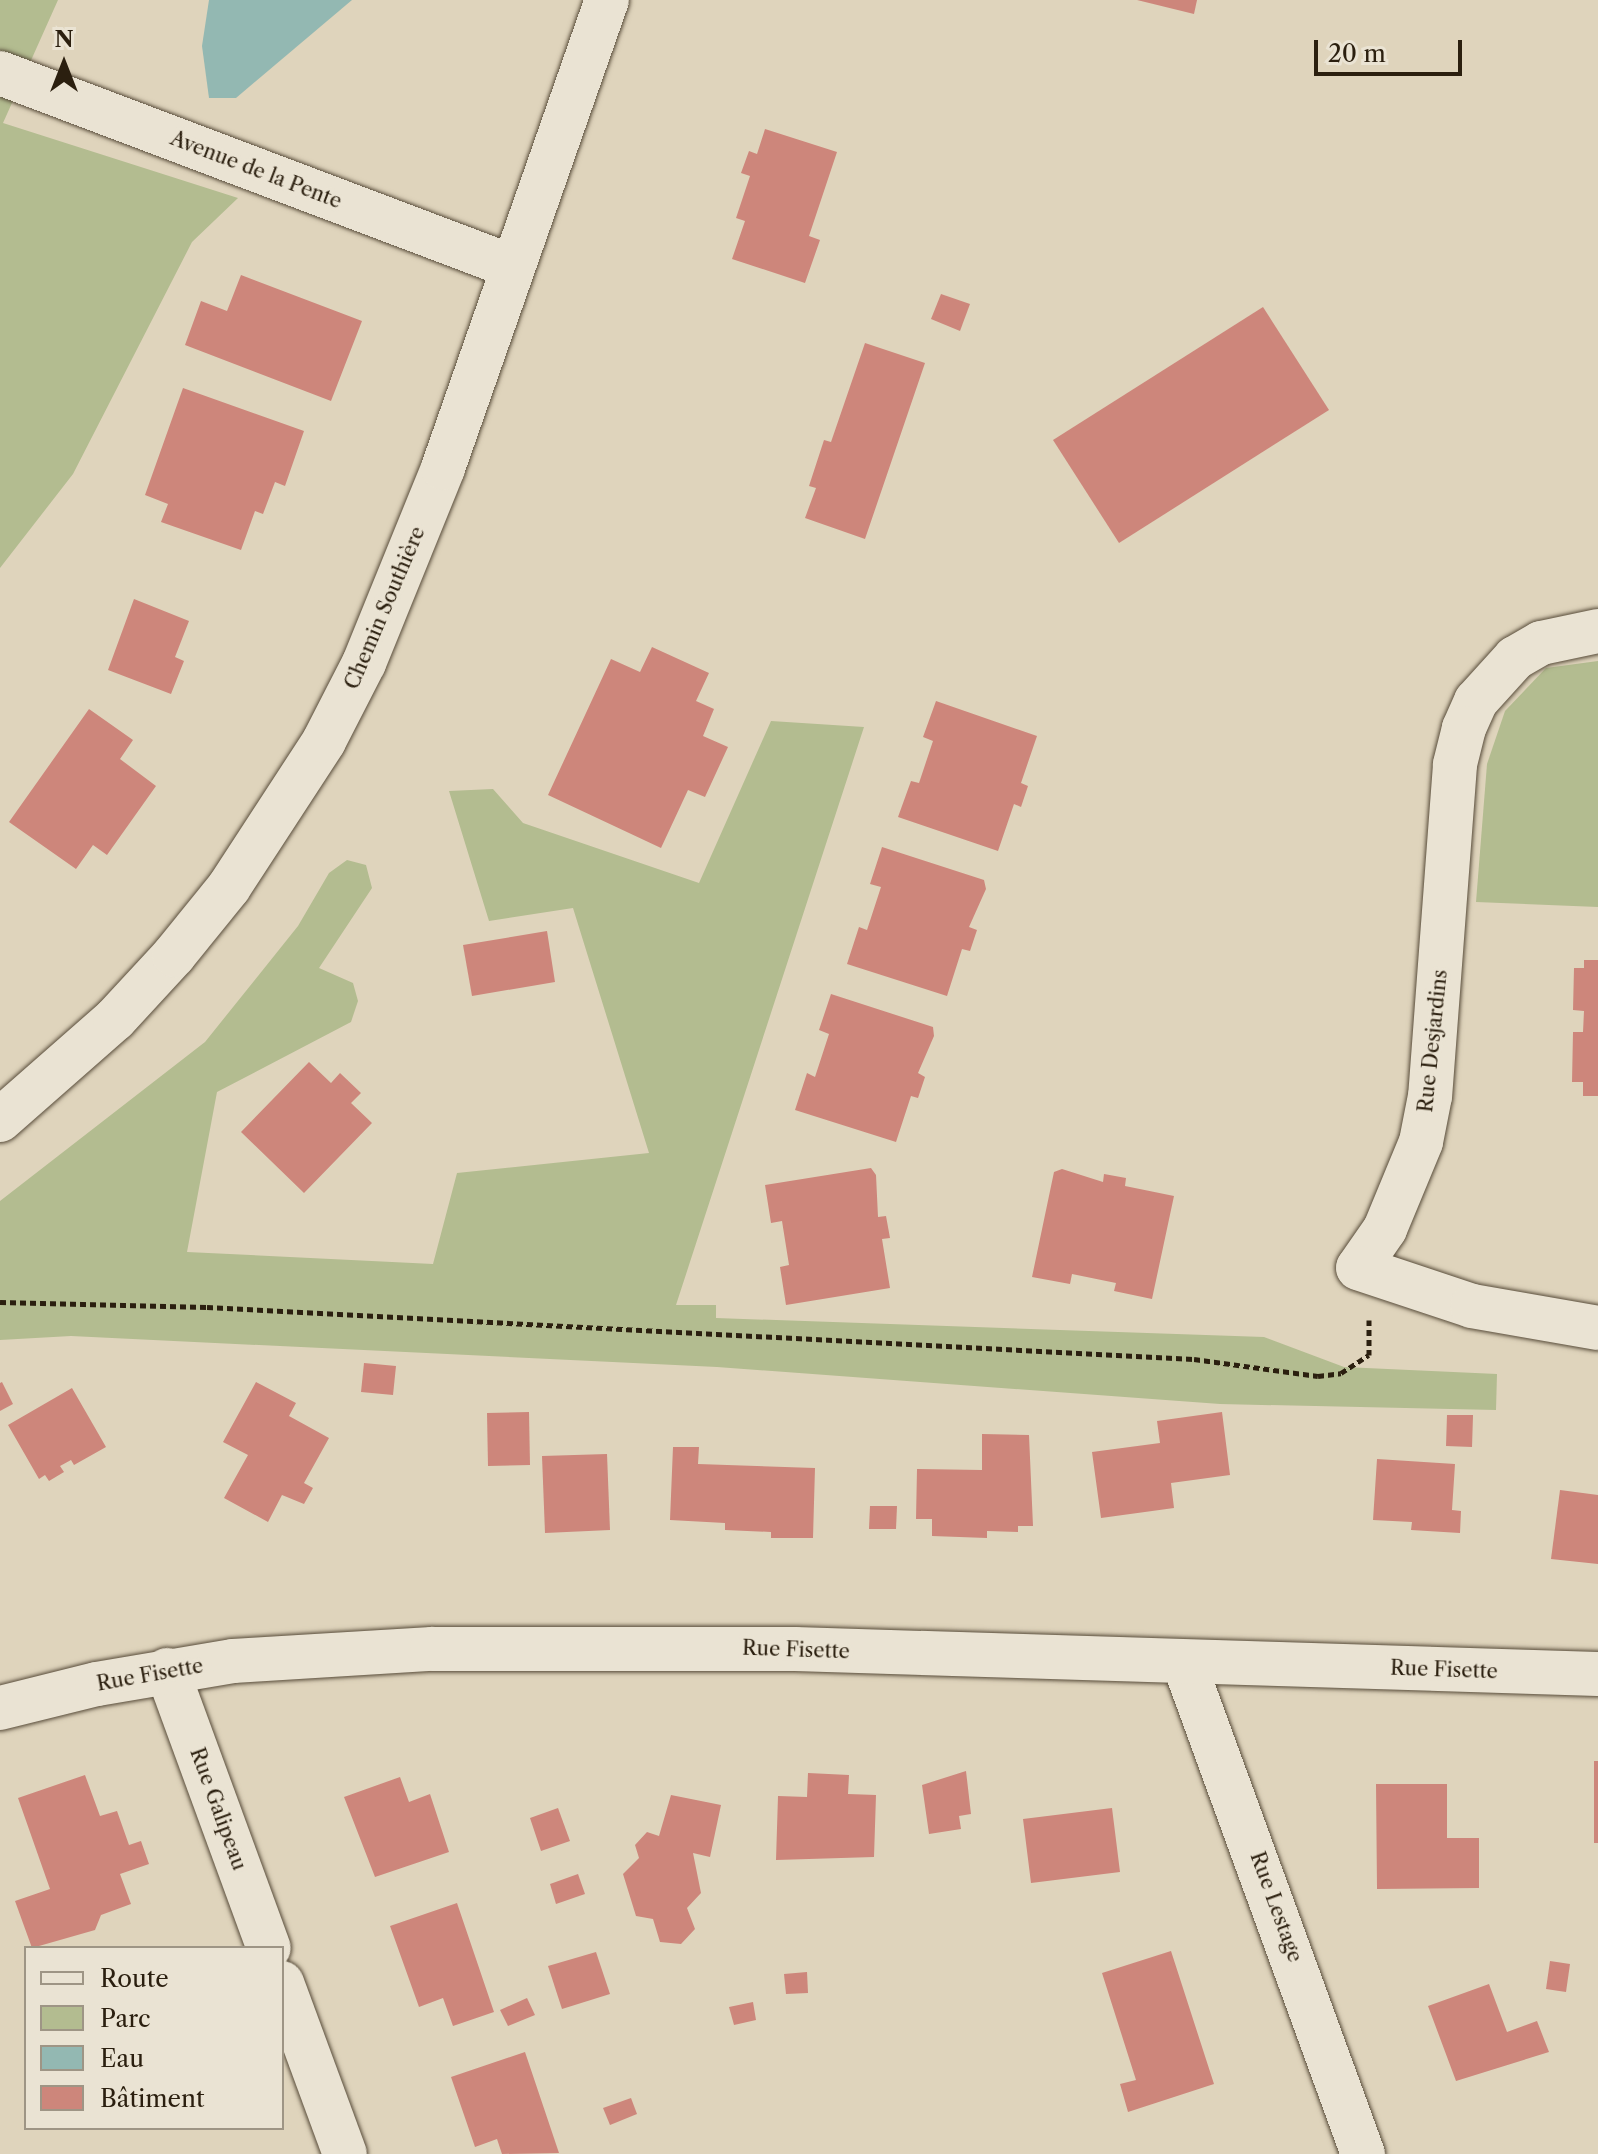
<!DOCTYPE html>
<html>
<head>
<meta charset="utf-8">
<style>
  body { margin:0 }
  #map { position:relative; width:1598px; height:2154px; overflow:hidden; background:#dfd4bc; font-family:"Libre Caslon Text",serif }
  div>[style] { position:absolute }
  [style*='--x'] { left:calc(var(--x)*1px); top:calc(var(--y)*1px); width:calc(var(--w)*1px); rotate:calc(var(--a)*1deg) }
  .green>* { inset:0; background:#b3bc90 }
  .water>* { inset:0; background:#93b8b2 }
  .building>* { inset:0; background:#cd867b }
  .path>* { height:5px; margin-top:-2.5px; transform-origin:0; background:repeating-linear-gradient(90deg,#2b1f0f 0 6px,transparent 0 10px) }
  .roads { filter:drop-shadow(0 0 2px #584c3a) drop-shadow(0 0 2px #584c3a) }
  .minor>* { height:44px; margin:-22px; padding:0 22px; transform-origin:22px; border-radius:22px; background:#eae3d3 }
  .tertiary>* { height:44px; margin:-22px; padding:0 22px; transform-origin:22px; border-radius:22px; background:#eae3d3 }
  span { translate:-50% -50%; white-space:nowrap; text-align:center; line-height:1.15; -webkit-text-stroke:7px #eae3d3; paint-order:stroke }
  .street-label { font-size:20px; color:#2b1f0f }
  .legend { position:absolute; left:24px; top:1946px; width:260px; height:184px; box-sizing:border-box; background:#eae3d3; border:2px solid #9e9585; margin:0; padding:10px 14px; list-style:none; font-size:24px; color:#2b1f0f }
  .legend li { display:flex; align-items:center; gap:16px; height:40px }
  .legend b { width:40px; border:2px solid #9e9585 }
  .north { position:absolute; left:24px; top:24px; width:80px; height:80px; -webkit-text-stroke:6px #eae3d3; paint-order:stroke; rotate:0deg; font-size:22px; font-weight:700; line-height:32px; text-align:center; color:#2b1f0f }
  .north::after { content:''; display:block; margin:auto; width:28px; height:36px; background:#2b1f0f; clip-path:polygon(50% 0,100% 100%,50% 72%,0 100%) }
  .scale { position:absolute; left:1314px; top:40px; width:148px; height:36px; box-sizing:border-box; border:4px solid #2b1f0f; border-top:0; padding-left:10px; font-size:24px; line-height:28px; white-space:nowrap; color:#2b1f0f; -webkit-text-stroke:6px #eae3d3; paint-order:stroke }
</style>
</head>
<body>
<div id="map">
  <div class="green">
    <i style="clip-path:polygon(0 0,58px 0,3px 123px,238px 198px,192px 242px,73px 474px,0 568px)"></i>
    <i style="clip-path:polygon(1598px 661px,1598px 907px,1476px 902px,1487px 764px,1505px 711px,1546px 668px)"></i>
    <i style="clip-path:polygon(771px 721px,864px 727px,676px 1305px,716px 1305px,716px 1318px,1264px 1337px,1344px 1367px,1497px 1374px,1496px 1410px,1220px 1404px,717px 1367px,71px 1336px,0 1340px,0 1201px,205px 1042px,298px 926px,329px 873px,347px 860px,366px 865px,372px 888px,319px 968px,353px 983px,358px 1001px,351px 1022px,217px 1092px,187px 1252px,433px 1264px,457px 1173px,649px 1153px,573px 908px,489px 921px,449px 791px,493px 789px,523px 823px,699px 883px)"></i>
  </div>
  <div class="water">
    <i style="clip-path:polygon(209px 0,352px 0,236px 98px,209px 98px,202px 46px)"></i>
  </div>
  <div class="building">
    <i style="clip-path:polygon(1137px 0,1197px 0,1194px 14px)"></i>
    <i style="clip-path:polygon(765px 129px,837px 152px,809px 236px,820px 240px,805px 283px,732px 259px,745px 221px,736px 218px,750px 176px,741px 173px,749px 151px,757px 154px)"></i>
    <i style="clip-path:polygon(241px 275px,362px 321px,331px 401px,185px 345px,201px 301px,227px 311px)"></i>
    <i style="clip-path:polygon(941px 294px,970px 304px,960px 331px,931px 319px)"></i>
    <i style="clip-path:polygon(1263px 307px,1329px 410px,1119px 543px,1053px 440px)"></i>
    <i style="clip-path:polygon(865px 343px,925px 363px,865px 539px,805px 518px,816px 488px,809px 486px,824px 440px,831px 442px)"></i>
    <i style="clip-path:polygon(183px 388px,304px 431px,285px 486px,275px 482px,263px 514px,255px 511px,241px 550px,161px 522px,168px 504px,145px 495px)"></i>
    <i style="clip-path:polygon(134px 599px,189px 621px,175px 657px,184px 661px,171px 694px,108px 670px)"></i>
    <i style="clip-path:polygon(652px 647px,709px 673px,696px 701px,714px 709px,703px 736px,728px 747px,705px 797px,688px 790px,661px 848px,548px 795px,611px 659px,640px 672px)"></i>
    <i style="clip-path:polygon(936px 701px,1037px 736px,1021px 783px,1028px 786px,1021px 807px,1014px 804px,998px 851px,898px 817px,911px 781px,919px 783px,933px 741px,923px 737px)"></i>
    <i style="clip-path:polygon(89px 709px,133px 740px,120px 759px,156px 786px,107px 855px,93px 845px,76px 869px,9px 822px)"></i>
    <i style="clip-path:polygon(882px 847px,984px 880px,986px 889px,969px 927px,977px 930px,970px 951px,962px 949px,947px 996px,847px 964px,859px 927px,867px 930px,881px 887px,870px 884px)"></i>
    <i style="clip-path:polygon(547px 931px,555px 982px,472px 996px,463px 945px)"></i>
    <i style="clip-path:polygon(1584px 960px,1598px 960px,1598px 1096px,1583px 1096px,1583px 1082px,1572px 1082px,1573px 1032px,1583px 1032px,1584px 1011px,1573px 1010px,1574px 968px,1584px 968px)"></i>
    <i style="clip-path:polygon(831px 994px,933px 1027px,934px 1036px,918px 1073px,925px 1077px,918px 1098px,911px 1096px,896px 1142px,795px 1110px,807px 1073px,815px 1077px,829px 1034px,819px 1030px)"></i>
    <i style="clip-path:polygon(309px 1062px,331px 1083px,340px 1073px,361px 1093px,351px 1103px,372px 1123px,304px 1193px,241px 1132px)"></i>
    <i style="clip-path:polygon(871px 1168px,876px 1175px,878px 1217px,886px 1216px,890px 1238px,882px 1239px,890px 1288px,786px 1305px,780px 1267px,789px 1265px,782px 1221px,771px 1223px,765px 1185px)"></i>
    <i style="clip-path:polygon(1062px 1169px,1103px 1182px,1104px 1174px,1126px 1178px,1125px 1186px,1174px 1196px,1152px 1299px,1114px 1291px,1116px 1283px,1072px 1274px,1070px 1284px,1032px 1277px,1054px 1172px)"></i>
    <i style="clip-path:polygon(364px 1363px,396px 1366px,393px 1395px,361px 1392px)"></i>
    <i style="clip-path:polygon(2px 1382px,13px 1404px,0 1411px,0 1383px)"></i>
    <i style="clip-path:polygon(256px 1382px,296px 1403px,289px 1416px,329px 1438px,304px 1483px,313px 1488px,304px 1504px,282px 1495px,268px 1522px,224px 1498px,248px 1455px,223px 1442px)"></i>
    <i style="clip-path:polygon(72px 1388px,106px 1447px,74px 1465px,71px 1460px,60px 1466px,64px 1472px,49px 1481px,45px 1475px,39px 1479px,8px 1425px)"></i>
    <i style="clip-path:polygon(529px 1412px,530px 1465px,488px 1466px,487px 1413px)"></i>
    <i style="clip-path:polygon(1222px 1412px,1230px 1475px,1171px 1483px,1174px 1508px,1101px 1518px,1092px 1452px,1160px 1443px,1157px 1421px)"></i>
    <i style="clip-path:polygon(1447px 1415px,1473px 1415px,1472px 1447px,1446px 1446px)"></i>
    <i style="clip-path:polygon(982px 1434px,1029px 1435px,1033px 1526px,1018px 1526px,1018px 1532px,987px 1531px,987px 1538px,932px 1536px,932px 1519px,916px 1519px,917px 1469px,982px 1470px)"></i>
    <i style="clip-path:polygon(673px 1447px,699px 1447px,698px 1464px,815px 1468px,813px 1538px,771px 1538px,771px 1532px,725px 1530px,725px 1523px,670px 1520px)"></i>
    <i style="clip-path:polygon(607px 1454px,610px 1530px,545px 1533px,542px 1456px)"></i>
    <i style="clip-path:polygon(1377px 1459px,1455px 1464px,1452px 1510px,1461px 1511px,1460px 1533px,1411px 1530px,1412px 1522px,1373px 1520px)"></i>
    <i style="clip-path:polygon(1560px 1490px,1598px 1495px,1598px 1564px,1551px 1559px)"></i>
    <i style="clip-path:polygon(870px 1506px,897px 1506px,896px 1529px,869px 1529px)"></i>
    <i style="clip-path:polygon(1594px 1761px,1598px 1761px,1598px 1843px,1594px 1843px)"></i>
    <i style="clip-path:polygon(966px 1771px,971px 1814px,959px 1816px,961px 1829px,929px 1834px,922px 1785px)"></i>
    <i style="clip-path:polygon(808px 1773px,849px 1775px,848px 1794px,876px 1795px,874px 1857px,776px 1860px,778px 1796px,807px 1797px)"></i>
    <i style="clip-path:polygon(85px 1775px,100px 1816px,117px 1811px,129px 1845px,141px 1841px,149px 1864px,120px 1874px,131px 1904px,101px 1915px,95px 1930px,32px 1948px,15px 1901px,50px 1889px,18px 1798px)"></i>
    <i style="clip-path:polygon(400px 1777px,409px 1802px,430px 1794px,449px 1852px,375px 1877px,344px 1797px)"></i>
    <i style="clip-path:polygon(1376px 1784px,1447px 1784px,1447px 1838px,1479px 1838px,1479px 1888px,1377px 1889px)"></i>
    <i style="clip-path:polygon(671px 1795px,721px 1805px,710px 1857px,693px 1853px,701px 1893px,687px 1908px,695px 1929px,681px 1944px,660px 1942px,653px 1919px,636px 1916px,623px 1874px,639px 1858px,635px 1845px,647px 1832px,659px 1836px)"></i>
    <i style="clip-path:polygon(558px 1808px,570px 1841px,541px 1851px,530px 1818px)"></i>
    <i style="clip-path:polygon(1112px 1808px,1120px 1872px,1031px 1883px,1023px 1819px)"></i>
    <i style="clip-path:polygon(578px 1874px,585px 1894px,556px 1904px,550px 1884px)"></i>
    <i style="clip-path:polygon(457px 1903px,494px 2012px,453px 2026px,443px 1998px,419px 2007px,390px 1926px)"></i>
    <i style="clip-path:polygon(1171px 1951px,1214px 2084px,1128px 2112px,1120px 2084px,1136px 2080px,1102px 1973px)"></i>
    <i style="clip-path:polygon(596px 1952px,610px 1994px,562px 2009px,548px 1966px)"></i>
    <i style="clip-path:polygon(1550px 1961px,1570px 1964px,1566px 1992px,1546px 1989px)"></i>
    <i style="clip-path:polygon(807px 1972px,808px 1993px,786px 1994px,784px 1974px)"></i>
    <i style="clip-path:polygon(1489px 1984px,1507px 2032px,1537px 2021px,1549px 2052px,1456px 2081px,1428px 2006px)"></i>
    <i style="clip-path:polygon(527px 1998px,535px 2015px,508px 2026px,500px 2010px)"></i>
    <i style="clip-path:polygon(753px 2002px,756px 2020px,734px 2025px,729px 2007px)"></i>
    <i style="clip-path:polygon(525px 2052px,559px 2153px,502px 2154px,497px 2139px,475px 2147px,451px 2077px)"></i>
    <i style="clip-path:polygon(631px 2098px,637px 2114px,610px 2125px,603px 2108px)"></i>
  </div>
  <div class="path">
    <i style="--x:0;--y:1302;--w:207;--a:1.4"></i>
    <i style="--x:207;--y:1307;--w:988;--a:3.02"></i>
    <i style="--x:1194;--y:1359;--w:125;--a:7.8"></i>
    <i style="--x:1318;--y:1376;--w:23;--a:-7"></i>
    <i style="--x:1341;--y:1373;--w:33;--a:-33"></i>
    <i style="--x:1369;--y:1355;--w:35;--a:-90"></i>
  </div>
  <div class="roads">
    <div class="minor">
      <i style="--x:0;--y:73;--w:548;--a:20.71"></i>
      <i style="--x:1598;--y:631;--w:58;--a:168.1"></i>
      <i style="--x:1541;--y:643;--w:30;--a:150"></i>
      <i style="--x:1515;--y:658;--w:58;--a:132.2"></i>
      <i style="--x:1476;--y:701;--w:30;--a:114"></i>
      <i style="--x:1464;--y:728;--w:38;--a:104"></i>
      <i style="--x:1455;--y:765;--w:332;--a:94.3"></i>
      <i style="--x:1430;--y:1096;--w:47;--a:101.1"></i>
      <i style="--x:1421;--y:1142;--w:94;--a:112.5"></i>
      <i style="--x:1385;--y:1229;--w:47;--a:124.7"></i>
      <i style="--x:1358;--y:1268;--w:120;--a:18.4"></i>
      <i style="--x:1472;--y:1306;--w:128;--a:9.9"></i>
      <i style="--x:1184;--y:1663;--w:523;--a:69.97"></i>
      <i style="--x:167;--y:1670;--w:296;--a:69.9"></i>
      <i style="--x:0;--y:1708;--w:100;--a:-13.9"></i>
      <i style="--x:97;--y:1684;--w:138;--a:-9.6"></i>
      <i style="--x:233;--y:1661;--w:199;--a:-3.5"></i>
      <i style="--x:432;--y:1649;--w:363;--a:0"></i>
      <i style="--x:795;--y:1649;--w:803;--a:1.78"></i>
      <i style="--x:282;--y:1983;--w:182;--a:69.8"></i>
    </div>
    <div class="tertiary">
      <i style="--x:0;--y:1120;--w:153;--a:-41.3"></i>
      <i style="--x:115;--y:1019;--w:87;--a:-47.3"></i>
      <i style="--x:174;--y:955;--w:87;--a:-51"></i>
      <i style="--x:229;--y:887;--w:174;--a:-56.9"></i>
      <i style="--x:324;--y:741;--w:88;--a:-62.9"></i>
      <i style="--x:364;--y:663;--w:210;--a:-67.9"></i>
      <i style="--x:443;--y:468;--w:496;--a:-70.7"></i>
    </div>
  </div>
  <div class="street-label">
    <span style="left:256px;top:170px;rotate:21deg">Avenue de la Pente</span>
    <span style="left:385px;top:608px;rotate:-67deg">Chemin Southière</span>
    <span style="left:1433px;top:1041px;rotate:-84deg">Rue Desjardins</span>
    <span style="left:796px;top:1650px;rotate:2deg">Rue Fisette</span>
    <span style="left:1444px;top:1670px;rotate:2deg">Rue Fisette</span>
    <span style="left:150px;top:1675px;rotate:-10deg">Rue Fisette</span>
    <span style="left:218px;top:1809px;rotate:70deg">Rue Galipeau</span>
    <span style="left:1276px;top:1907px;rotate:70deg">Rue Lestage</span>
  </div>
  <ul class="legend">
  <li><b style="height:10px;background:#eae3d3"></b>Route</li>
  <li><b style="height:22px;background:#b3bc90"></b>Parc</li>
  <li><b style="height:22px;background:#93b8b2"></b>Eau</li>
  <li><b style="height:22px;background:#cd867b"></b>Bâtiment</li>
  </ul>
  <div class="north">N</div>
  <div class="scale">20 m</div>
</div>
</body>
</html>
